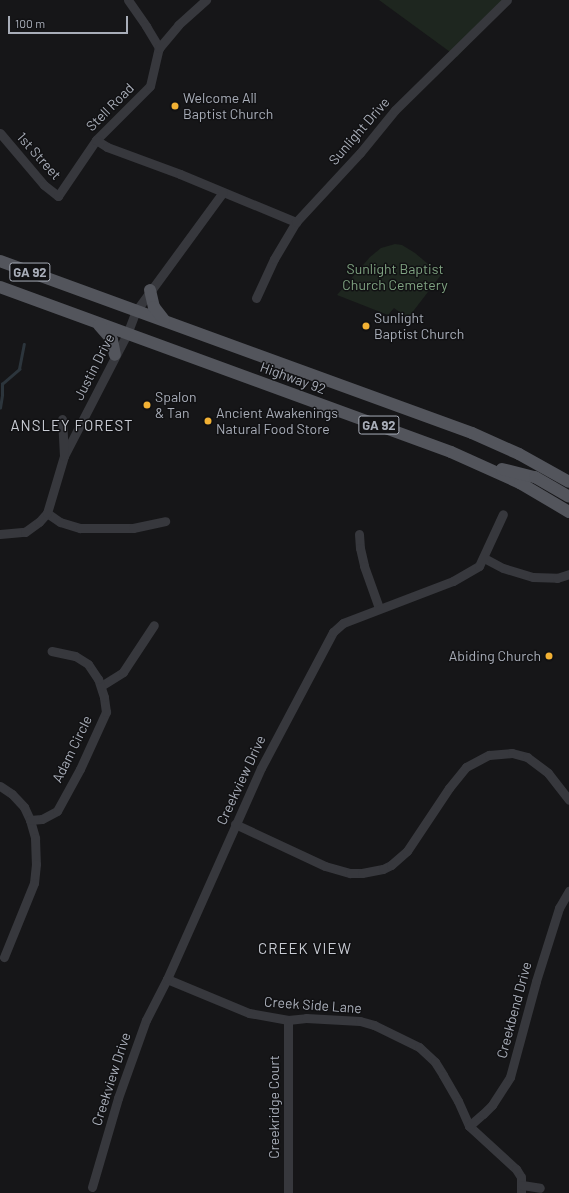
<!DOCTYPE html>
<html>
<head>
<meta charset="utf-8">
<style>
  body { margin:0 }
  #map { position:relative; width:569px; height:1193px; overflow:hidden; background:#161618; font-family:Barlow,sans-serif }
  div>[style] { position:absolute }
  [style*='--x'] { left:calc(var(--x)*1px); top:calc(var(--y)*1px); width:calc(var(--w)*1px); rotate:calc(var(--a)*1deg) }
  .green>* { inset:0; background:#1e261f }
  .stream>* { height:2.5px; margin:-1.25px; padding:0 1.25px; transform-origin:1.25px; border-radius:1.25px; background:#2c353c }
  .minor>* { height:9px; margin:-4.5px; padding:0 4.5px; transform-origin:4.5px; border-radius:4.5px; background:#37383d }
  .major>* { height:12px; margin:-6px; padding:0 6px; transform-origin:6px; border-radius:6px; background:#53555c }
  .dots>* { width:11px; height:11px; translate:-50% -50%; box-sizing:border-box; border:2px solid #111113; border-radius:50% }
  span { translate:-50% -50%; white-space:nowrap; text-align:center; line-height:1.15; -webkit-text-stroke:3px #111113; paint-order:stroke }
  .shield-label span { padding:1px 3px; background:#111113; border:1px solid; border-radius:3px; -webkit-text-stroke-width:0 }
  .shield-label { font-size:13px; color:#a8adb8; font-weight:700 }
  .poi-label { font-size:14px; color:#a8adb8 }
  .left { translate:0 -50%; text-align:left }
  .right { translate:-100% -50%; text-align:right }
  .street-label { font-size:14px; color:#a8adb8 }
  .park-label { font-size:14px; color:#7fa381 }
  .neighbourhood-label { font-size:15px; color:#c9ccd4; letter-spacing:1px }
  .scale { position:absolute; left:8px; top:16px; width:120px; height:18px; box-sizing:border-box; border:2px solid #a8adb8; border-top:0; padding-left:5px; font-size:12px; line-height:14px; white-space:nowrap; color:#a8adb8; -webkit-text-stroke:3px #111113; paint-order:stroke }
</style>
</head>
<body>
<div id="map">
  <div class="green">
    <i style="clip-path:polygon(379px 0,503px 0,485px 26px,457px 57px)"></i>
    <i style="clip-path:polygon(395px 244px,402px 245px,415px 253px,441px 275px,408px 318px,394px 308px,388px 315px,337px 295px,370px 257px,381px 248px)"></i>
  </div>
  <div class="stream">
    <i style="--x:0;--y:408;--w:13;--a:-81"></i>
    <i style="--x:2;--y:395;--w:11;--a:-90"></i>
    <i style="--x:2;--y:384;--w:23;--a:-41"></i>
    <i style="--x:19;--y:369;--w:25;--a:-79"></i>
  </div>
  <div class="minor">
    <i style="--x:128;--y:0;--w:32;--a:55"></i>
    <i style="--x:146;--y:26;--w:26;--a:59"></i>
    <i style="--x:0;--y:133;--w:68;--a:49.8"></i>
    <i style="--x:44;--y:185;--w:18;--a:38"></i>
    <i style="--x:58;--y:196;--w:68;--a:-55.8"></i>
    <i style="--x:96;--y:140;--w:76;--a:-45"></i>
    <i style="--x:150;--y:86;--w:39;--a:-77"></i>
    <i style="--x:159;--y:48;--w:30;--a:-50"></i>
    <i style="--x:178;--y:25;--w:38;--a:-42"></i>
    <i style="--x:96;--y:140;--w:13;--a:32"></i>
    <i style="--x:107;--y:147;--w:78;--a:20.3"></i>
    <i style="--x:180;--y:174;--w:126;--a:22.5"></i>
    <i style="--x:256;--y:298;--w:43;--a:-65.2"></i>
    <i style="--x:274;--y:259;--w:43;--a:-59.3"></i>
    <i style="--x:296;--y:222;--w:94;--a:-47.2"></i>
    <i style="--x:360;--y:153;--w:55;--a:-50.9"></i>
    <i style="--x:395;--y:110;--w:157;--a:-44.5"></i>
    <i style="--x:64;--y:456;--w:137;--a:-62.7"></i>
    <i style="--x:127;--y:334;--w:25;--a:-69"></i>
    <i style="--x:136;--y:311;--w:147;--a:-53.8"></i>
    <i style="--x:47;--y:513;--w:16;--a:35"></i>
    <i style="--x:60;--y:522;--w:21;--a:17"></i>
    <i style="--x:80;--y:528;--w:53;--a:0"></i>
    <i style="--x:133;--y:528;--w:33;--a:-12"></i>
    <i style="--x:0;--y:534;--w:25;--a:-5"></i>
    <i style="--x:25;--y:532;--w:17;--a:-36"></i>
    <i style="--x:39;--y:522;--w:12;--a:-48"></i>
    <i style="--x:47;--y:513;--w:59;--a:-73.4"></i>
    <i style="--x:64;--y:456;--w:37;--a:-93"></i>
    <i style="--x:359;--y:534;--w:14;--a:86"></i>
    <i style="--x:360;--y:548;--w:18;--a:77"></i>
    <i style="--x:364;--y:566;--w:45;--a:70.3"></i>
    <i style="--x:484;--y:558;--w:21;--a:28"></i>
    <i style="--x:503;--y:568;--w:31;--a:17"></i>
    <i style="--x:533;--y:577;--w:24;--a:2"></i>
    <i style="--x:557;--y:578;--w:13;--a:-18"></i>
    <i style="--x:101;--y:686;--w:26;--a:-32"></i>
    <i style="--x:123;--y:672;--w:56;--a:-56.6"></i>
    <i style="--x:0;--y:786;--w:14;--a:34"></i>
    <i style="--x:12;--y:794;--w:18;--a:47"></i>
    <i style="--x:24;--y:807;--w:14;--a:65"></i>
    <i style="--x:30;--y:820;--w:19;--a:74"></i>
    <i style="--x:35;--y:838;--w:26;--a:88"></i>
    <i style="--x:36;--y:864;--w:19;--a:96"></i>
    <i style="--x:34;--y:883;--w:80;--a:112.1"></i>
    <i style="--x:30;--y:820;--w:12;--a:-5"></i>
    <i style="--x:42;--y:819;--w:17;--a:-28"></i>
    <i style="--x:57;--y:811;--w:48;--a:-61.3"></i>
    <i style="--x:80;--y:769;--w:63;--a:-65.5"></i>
    <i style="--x:106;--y:712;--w:15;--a:-98"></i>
    <i style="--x:104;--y:697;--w:19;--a:-108"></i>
    <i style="--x:98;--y:679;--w:18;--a:-124"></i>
    <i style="--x:88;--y:664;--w:15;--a:-148"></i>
    <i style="--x:75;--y:656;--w:24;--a:-168"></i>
    <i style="--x:235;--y:824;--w:99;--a:25"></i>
    <i style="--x:325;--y:866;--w:26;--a:16"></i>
    <i style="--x:350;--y:873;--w:12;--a:0"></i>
    <i style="--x:362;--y:873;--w:21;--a:-11"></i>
    <i style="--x:383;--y:869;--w:9;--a:-27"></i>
    <i style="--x:391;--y:865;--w:21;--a:-41"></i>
    <i style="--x:407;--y:851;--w:76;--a:-56.3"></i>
    <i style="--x:449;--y:788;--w:27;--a:-51"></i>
    <i style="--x:466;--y:767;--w:26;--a:-28"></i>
    <i style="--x:489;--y:755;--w:23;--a:-5"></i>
    <i style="--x:512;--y:753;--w:16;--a:15"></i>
    <i style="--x:527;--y:757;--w:26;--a:37"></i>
    <i style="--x:548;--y:773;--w:34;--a:52"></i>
    <i style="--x:167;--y:979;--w:89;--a:22.5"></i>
    <i style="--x:249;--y:1013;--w:40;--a:10"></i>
    <i style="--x:288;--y:1020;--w:18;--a:-6"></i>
    <i style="--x:306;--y:1018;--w:54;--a:3.2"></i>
    <i style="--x:360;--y:1021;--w:15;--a:16"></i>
    <i style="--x:374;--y:1025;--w:50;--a:26.1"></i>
    <i style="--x:419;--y:1047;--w:22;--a:43"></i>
    <i style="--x:435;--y:1062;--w:15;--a:58"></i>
    <i style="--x:443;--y:1075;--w:30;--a:60"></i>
    <i style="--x:458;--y:1101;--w:27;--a:66"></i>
    <i style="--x:469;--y:1126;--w:64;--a:42.5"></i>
    <i style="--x:516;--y:1169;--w:9;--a:58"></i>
    <i style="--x:521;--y:1177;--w:16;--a:90"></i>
    <i style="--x:288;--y:1020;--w:173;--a:90"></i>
    <i style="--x:469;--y:1126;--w:18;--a:-41"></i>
    <i style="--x:483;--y:1114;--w:13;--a:-45"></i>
    <i style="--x:492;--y:1105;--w:33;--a:-57"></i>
    <i style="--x:510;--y:1077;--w:99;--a:-74.8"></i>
    <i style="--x:536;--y:981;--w:77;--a:-72.5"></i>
    <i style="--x:559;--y:908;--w:20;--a:-60"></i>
    <i style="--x:522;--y:1185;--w:18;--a:9"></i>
    <i style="--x:92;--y:1187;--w:93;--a:-73.7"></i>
    <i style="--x:118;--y:1098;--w:83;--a:-70.3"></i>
    <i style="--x:146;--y:1020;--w:46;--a:-62.9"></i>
    <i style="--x:167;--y:979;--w:231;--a:-66"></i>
    <i style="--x:261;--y:768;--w:154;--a:-62.1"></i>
    <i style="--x:333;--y:632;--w:13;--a:-42"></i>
    <i style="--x:343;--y:623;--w:118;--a:-20.9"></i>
    <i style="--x:453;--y:581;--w:30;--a:-30"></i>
    <i style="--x:479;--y:566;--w:57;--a:-65.2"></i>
  </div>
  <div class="major">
    <i style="--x:0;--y:261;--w:502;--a:20.02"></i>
    <i style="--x:472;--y:433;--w:51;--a:24.1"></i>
    <i style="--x:519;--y:454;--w:57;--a:29.2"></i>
    <i style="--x:0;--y:287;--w:480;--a:20.1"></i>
    <i style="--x:451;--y:452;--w:76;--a:24.2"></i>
    <i style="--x:520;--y:483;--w:57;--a:30.6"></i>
    <i style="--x:150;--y:290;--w:17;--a:77"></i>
    <i style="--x:154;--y:307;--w:16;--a:52"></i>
    <i style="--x:99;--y:325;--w:20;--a:49"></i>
    <i style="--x:112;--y:340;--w:15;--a:79"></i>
    <i style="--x:502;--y:469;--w:34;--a:14"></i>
    <i style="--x:535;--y:477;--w:39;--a:30"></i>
  </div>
  <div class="dots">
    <i style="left:175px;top:106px;background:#f2b134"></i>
    <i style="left:366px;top:326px;background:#f2b134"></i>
    <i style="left:147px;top:405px;background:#f2b134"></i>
    <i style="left:208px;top:421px;background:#f2b134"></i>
    <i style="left:549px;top:656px;background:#f2b134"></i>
  </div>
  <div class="shield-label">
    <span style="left:30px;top:272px">GA 92</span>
    <span style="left:379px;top:425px">GA 92</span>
  </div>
  <div class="poi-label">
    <span class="left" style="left:183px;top:106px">Welcome All<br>Baptist Church</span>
    <span class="left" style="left:374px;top:326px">Sunlight<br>Baptist Church</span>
    <span class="left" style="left:155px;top:405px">Spalon<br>&amp; Tan</span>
    <span class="left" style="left:216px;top:421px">Ancient Awakenings<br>Natural Food Store</span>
    <span class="right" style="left:541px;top:656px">Abiding Church</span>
  </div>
  <div class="street-label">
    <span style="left:110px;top:107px;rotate:-45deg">Stell Road</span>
    <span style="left:359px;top:131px;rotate:-49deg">Sunlight Drive</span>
    <span style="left:39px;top:156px;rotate:48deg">1st Street</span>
    <span style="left:94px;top:367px;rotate:-63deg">Justin Drive</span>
    <span style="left:293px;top:378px;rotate:20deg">Highway 92</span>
    <span style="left:72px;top:749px;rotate:-64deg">Adam Circle</span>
    <span style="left:241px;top:780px;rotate:-65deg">Creekview Drive</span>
    <span style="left:313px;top:1005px;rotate:4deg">Creek Side Lane</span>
    <span style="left:514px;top:1010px;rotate:-75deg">Creekbend Drive</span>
    <span style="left:111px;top:1079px;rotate:-72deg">Creekview Drive</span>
    <span style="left:274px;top:1107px;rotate:-90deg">Creekridge Court</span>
  </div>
  <div class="park-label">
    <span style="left:395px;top:277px">Sunlight Baptist<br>Church Cemetery</span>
  </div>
  <div class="neighbourhood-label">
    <span style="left:72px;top:426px">ANSLEY FOREST</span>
    <span style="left:305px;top:949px">CREEK VIEW</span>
  </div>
  <div class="scale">100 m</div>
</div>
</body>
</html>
